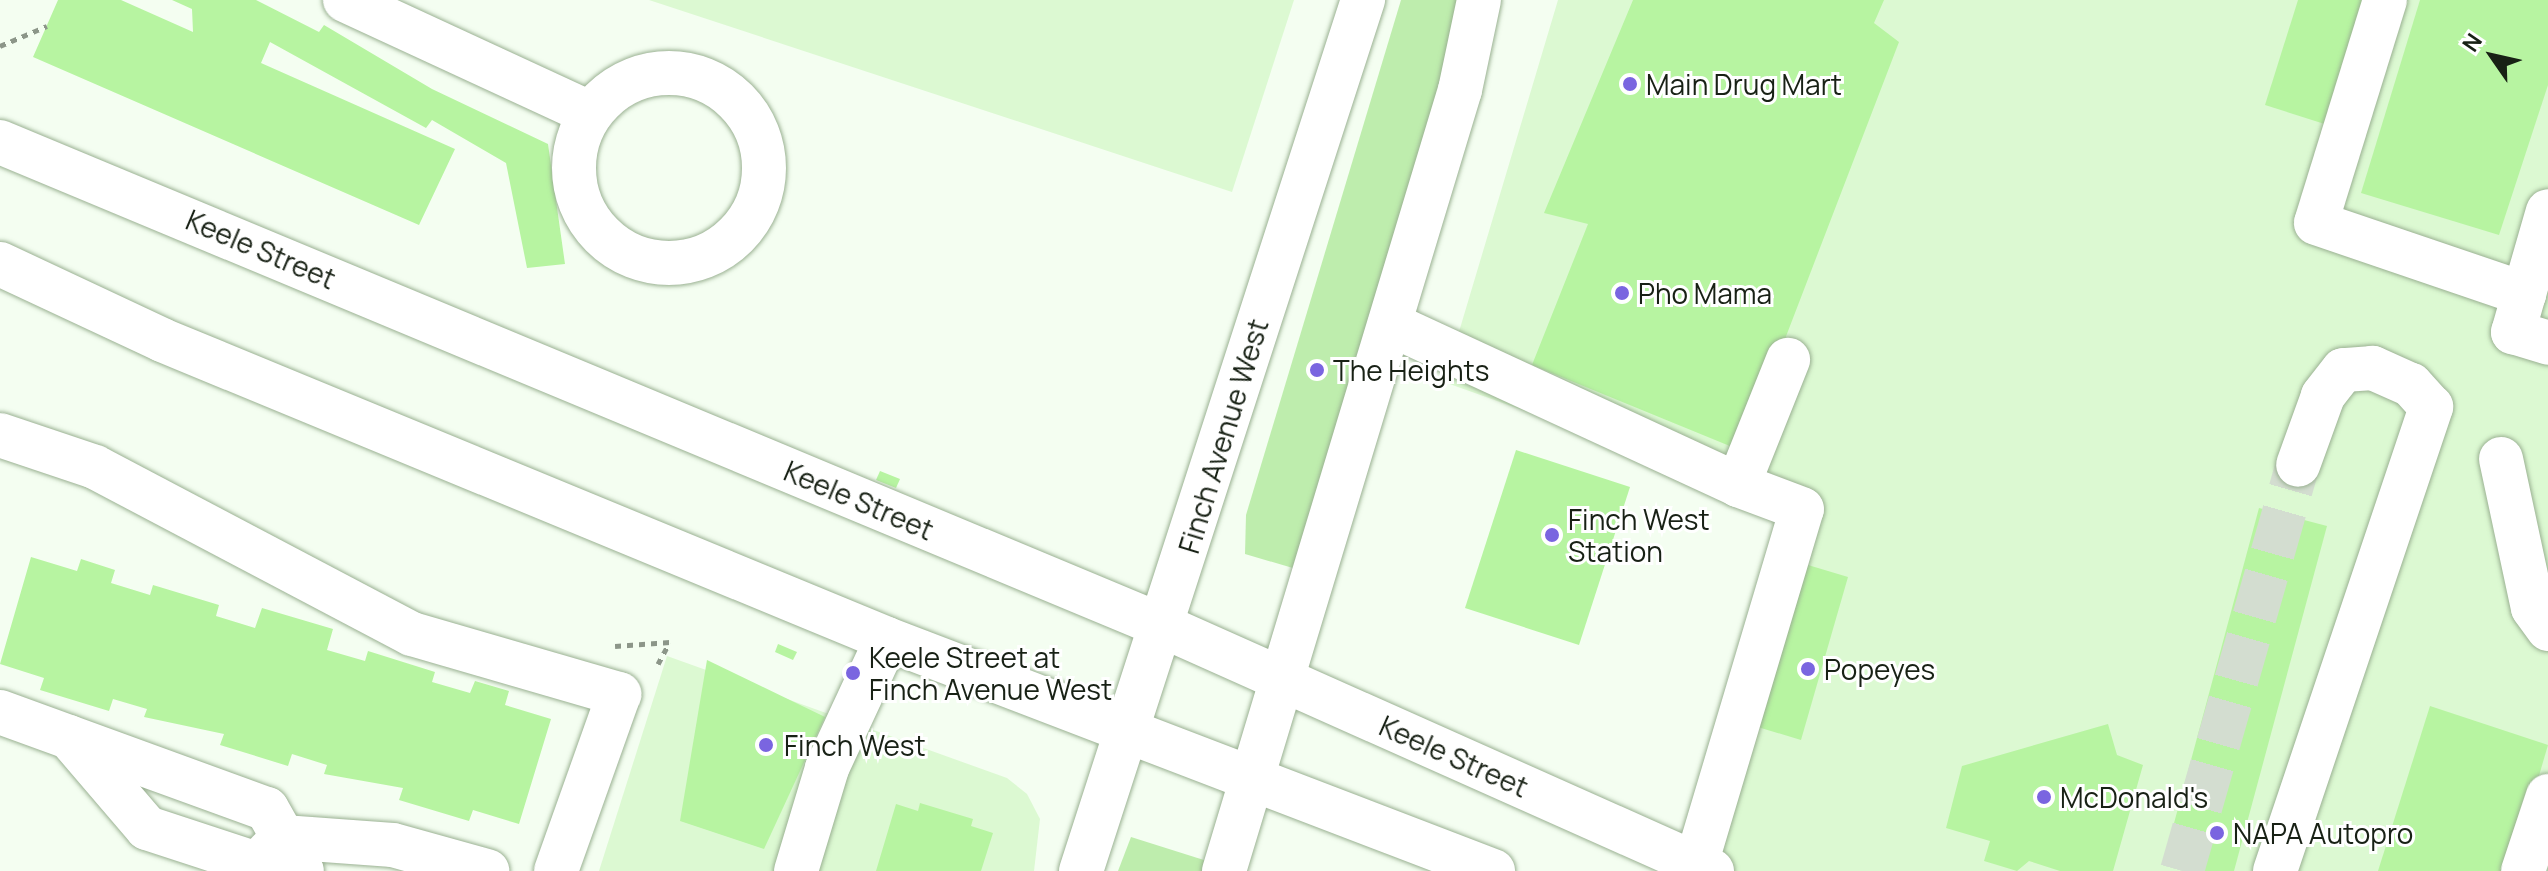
<!DOCTYPE html>
<html>
<head>
<meta charset="utf-8">
<style>
  body { margin:0 }
  #map { position:relative; width:2548px; height:871px; overflow:hidden; background:#f4fef1; font-family:Manrope,sans-serif }
  div>[style] { position:absolute }
  [style*='--x'] { left:calc(var(--x)*1px); top:calc(var(--y)*1px); width:calc(var(--w)*1px); rotate:calc(var(--a)*1deg) }
  .built>* { inset:0; background:#dcf9d2 }
  .green>* { inset:0; background:#beedad }
  .building>* { inset:0; background:#b7f4a1 }
  .minor-tunnel>* { height:44px; margin-top:-22px; transform-origin:0; background:repeating-linear-gradient(90deg,#d3ddd0 0 44px,transparent 0 66px) }
  .path>* { height:5px; margin-top:-2.5px; transform-origin:0; background:repeating-linear-gradient(90deg,#8c9689 0 6px,transparent 0 12px) }
  .roads { filter:drop-shadow(0 0 2px #9ab192) drop-shadow(0 0 2px #9ab192) }
  .minor>* { height:44px; margin:-22px; padding:0 22px; transform-origin:22px; border-radius:22px; background:#fff }
  .minor>.ring { margin:-22px; padding:0; box-sizing:content-box; background:none; border:44px solid #fff; border-radius:50% }
  .major>* { height:44px; margin:-22px; padding:0 22px; transform-origin:22px; border-radius:22px; background:#fff }
  .dots>* { width:22px; height:22px; translate:-50% -50%; box-sizing:border-box; border:4px solid #fff; border-radius:50% }
  span { translate:-50% -50%; white-space:nowrap; text-align:center; line-height:1.15; -webkit-text-stroke:6px #fff; paint-order:stroke }
  .poi-label { font-size:28px; color:#182115 }
  .left { translate:0 -50%; text-align:left }
  .street-label { font-size:28px; color:#182115 }
  .north { position:absolute; left:2452px; top:16px; width:80px; height:80px; -webkit-text-stroke:6px #fff; paint-order:stroke; rotate:304deg; font-size:22px; font-weight:700; line-height:32px; text-align:center; color:#182115 }
  .north::after { content:''; display:block; margin:auto; width:28px; height:36px; background:#182115; clip-path:polygon(50% 0,100% 100%,50% 72%,0 100%) }
</style>
</head>
<body>
<div id="map">
  <div class="built">
    <i style="clip-path:polygon(649px 0,1294px 0,1232px 192px)"></i>
    <i style="clip-path:polygon(1558px 0,2548px 0,2548px 871px,1722px 871px,1696px 864px,1801px 509px,1444px 382px)"></i>
    <i style="clip-path:polygon(667px 656px,1007px 778px,1027px 794px,1040px 819px,1034px 871px,599px 871px)"></i>
  </div>
  <div class="green">
    <i style="clip-path:polygon(1401px 0,1460px 0,1407px 217px,1303px 571px,1245px 554px,1246px 515px)"></i>
    <i style="clip-path:polygon(1131px 837px,1207px 861px,1206px 871px,1118px 871px)"></i>
  </div>
  <div class="building">
    <i style="clip-path:polygon(58px 0,121px 0,193px 32px,192px 9px,172px 0,256px 0,319px 32px,324px 25px,432px 89px,548px 144px,565px 264px,527px 268px,506px 163px,432px 120px,426px 128px,270px 42px,261px 63px,455px 149px,419px 225px,33px 57px)"></i>
    <i style="clip-path:polygon(1633px 0,1884px 0,1874px 23px,1899px 42px,1742px 451px,1532px 365px,1588px 224px,1544px 213px)"></i>
    <i style="clip-path:polygon(2298px 0,2370px 0,2334px 127px,2265px 105px)"></i>
    <i style="clip-path:polygon(2420px 0,2548px 0,2548px 85px,2499px 235px,2361px 193px)"></i>
    <i style="clip-path:polygon(1516px 450px,1630px 487px,1579px 645px,1465px 608px)"></i>
    <i style="clip-path:polygon(880px 471px,900px 479px,896px 488px,876px 480px)"></i>
    <i style="clip-path:polygon(2259px 508px,2327px 526px,2234px 871px,2188px 871px,2163px 864px)"></i>
    <i style="clip-path:polygon(31px 557px,77px 571px,81px 559px,115px 570px,111px 583px,150px 595px,153px 585px,219px 605px,216px 616px,255px 628px,262px 608px,333px 629px,327px 650px,365px 661px,368px 651px,435px 672px,432px 682px,470px 693px,475px 681px,509px 691px,505px 705px,551px 719px,519px 824px,473px 810px,469px 821px,399px 800px,403px 788px,324px 774px,327px 765px,292px 754px,288px 766px,220px 745px,224px 734px,144px 717px,147px 709px,113px 699px,109px 711px,40px 690px,44px 678px,0 664px)"></i>
    <i style="clip-path:polygon(1798px 562px,1848px 577px,1801px 740px,1751px 725px)"></i>
    <i style="clip-path:polygon(778px 644px,797px 652px,793px 660px,775px 652px)"></i>
    <i style="clip-path:polygon(707px 660px,825px 717px,764px 849px,680px 821px)"></i>
    <i style="clip-path:polygon(2430px 706px,2548px 745px,2511px 871px,2378px 871px)"></i>
    <i style="clip-path:polygon(2108px 724px,2117px 755px,2143px 765px,2113px 871px,2060px 871px,2029px 861px,2017px 871px,1984px 861px,1990px 841px,1946px 828px,1962px 766px)"></i>
    <i style="clip-path:polygon(920px 803px,973px 819px,971px 826px,993px 833px,981px 871px,876px 871px,896px 804px,918px 811px)"></i>
  </div>
  <div class="minor-tunnel">
    <i style="--x:2182;--y:871;--w:422;--a:-74.1"></i>
  </div>
  <div class="path">
    <i style="--x:0;--y:46;--w:51;--a:-23.1"></i>
    <i style="--x:615;--y:646;--w:55;--a:-4.2"></i>
    <i style="--x:658;--y:664;--w:24;--a:-62"></i>
  </div>
  <div class="roads">
    <div class="minor">
      <i style="--x:345;--y:0;--w:264;--a:24.8"></i>
      <i style="--x:2385;--y:0;--w:233;--a:107.2"></i>
      <i style="--x:2316;--y:223;--w:220;--a:18.8"></i>
      <i style="--x:2524;--y:294;--w:86;--a:-73.9"></i>
      <i class="ring" style="left:574px;top:73px;width:146px;height:146px"></i>
      <i style="--x:2524;--y:294;--w:40;--a:106"></i>
      <i style="--x:2513;--y:332;--w:37;--a:17"></i>
      <i style="--x:1390;--y:324;--w:383;--a:24.8"></i>
      <i style="--x:0;--y:435;--w:100;--a:18.6"></i>
      <i style="--x:95;--y:467;--w:358;--a:27.8"></i>
      <i style="--x:412;--y:634;--w:216;--a:16.2"></i>
      <i style="--x:619;--y:694;--w:188;--a:109.6"></i>
      <i style="--x:2501;--y:459;--w:152;--a:77.9"></i>
      <i style="--x:2533;--y:608;--w:26;--a:54"></i>
      <i style="--x:0;--y:712;--w:284;--a:20"></i>
      <i style="--x:267;--y:809;--w:71;--a:60.6"></i>
      <i style="--x:69;--y:737;--w:120;--a:49.4"></i>
      <i style="--x:147;--y:828;--w:116;--a:18.1"></i>
      <i style="--x:257;--y:864;--w:37;--a:-46"></i>
      <i style="--x:283;--y:837;--w:110;--a:4.2"></i>
      <i style="--x:393;--y:845;--w:98;--a:15.5"></i>
      <i style="--x:1696;--y:864;--w:370;--a:-73.4"></i>
      <i style="--x:1802;--y:509;--w:68;--a:-159.4"></i>
      <i style="--x:1738;--y:485;--w:135;--a:-68.2"></i>
      <i style="--x:796;--y:871;--w:108;--a:-73.2"></i>
      <i style="--x:827;--y:768;--w:142;--a:-65.1"></i>
      <i style="--x:2275;--y:871;--w:490;--a:-71.4"></i>
      <i style="--x:2431;--y:407;--w:30;--a:-132"></i>
      <i style="--x:2411;--y:385;--w:42;--a:-155.9"></i>
      <i style="--x:2373;--y:368;--w:30;--a:176"></i>
      <i style="--x:2343;--y:370;--w:33;--a:128"></i>
      <i style="--x:2323;--y:396;--w:73;--a:109.9"></i>
      <i style="--x:2523;--y:871;--w:79;--a:-71.6"></i>
    </div>
    <div class="major">
      <i style="--x:0;--y:142;--w:1262;--a:22.6"></i>
      <i style="--x:1165;--y:627;--w:599;--a:24.04"></i>
      <i style="--x:0;--y:264;--w:179;--a:25.1"></i>
      <i style="--x:162;--y:340;--w:784;--a:22.41"></i>
      <i style="--x:887;--y:639;--w:649;--a:20.95"></i>
      <i style="--x:1081;--y:871;--w:916;--a:-72.06"></i>
      <i style="--x:1224;--y:871;--w:816;--a:-73.19"></i>
      <i style="--x:1460;--y:90;--w:92;--a:-78.1"></i>
    </div>
  </div>
  <div class="dots">
    <i style="left:1630px;top:84px;background:#7a65e0"></i>
    <i style="left:1622px;top:293px;background:#7a65e0"></i>
    <i style="left:1317px;top:370px;background:#7a65e0"></i>
    <i style="left:1552px;top:535px;background:#7a65e0"></i>
    <i style="left:1808px;top:669px;background:#7a65e0"></i>
    <i style="left:853px;top:673px;background:#7a65e0"></i>
    <i style="left:766px;top:745px;background:#7a65e0"></i>
    <i style="left:2044px;top:797px;background:#7a65e0"></i>
    <i style="left:2217px;top:833px;background:#7a65e0"></i>
  </div>
  <div class="poi-label">
    <span class="left" style="left:1646px;top:84px">Main Drug Mart</span>
    <span class="left" style="left:1638px;top:293px">Pho Mama</span>
    <span class="left" style="left:1333px;top:370px">The Heights</span>
    <span class="left" style="left:1568px;top:535px">Finch West<br>Station</span>
    <span class="left" style="left:869px;top:673px">Keele Street at<br>Finch Avenue West</span>
    <span class="left" style="left:1824px;top:669px">Popeyes</span>
    <span class="left" style="left:784px;top:745px">Finch West</span>
    <span class="left" style="left:2060px;top:797px">McDonald's</span>
    <span class="left" style="left:2233px;top:833px">NAPA Autopro</span>
  </div>
  <div class="street-label">
    <span style="left:261px;top:249px;rotate:23deg">Keele Street</span>
    <span style="left:1223px;top:436px;rotate:-73deg">Finch Avenue West</span>
    <span style="left:859px;top:500px;rotate:23deg">Keele Street</span>
    <span style="left:1454px;top:756px;rotate:24deg">Keele Street</span>
  </div>
  <div class="north">N</div>
</div>
</body>
</html>
